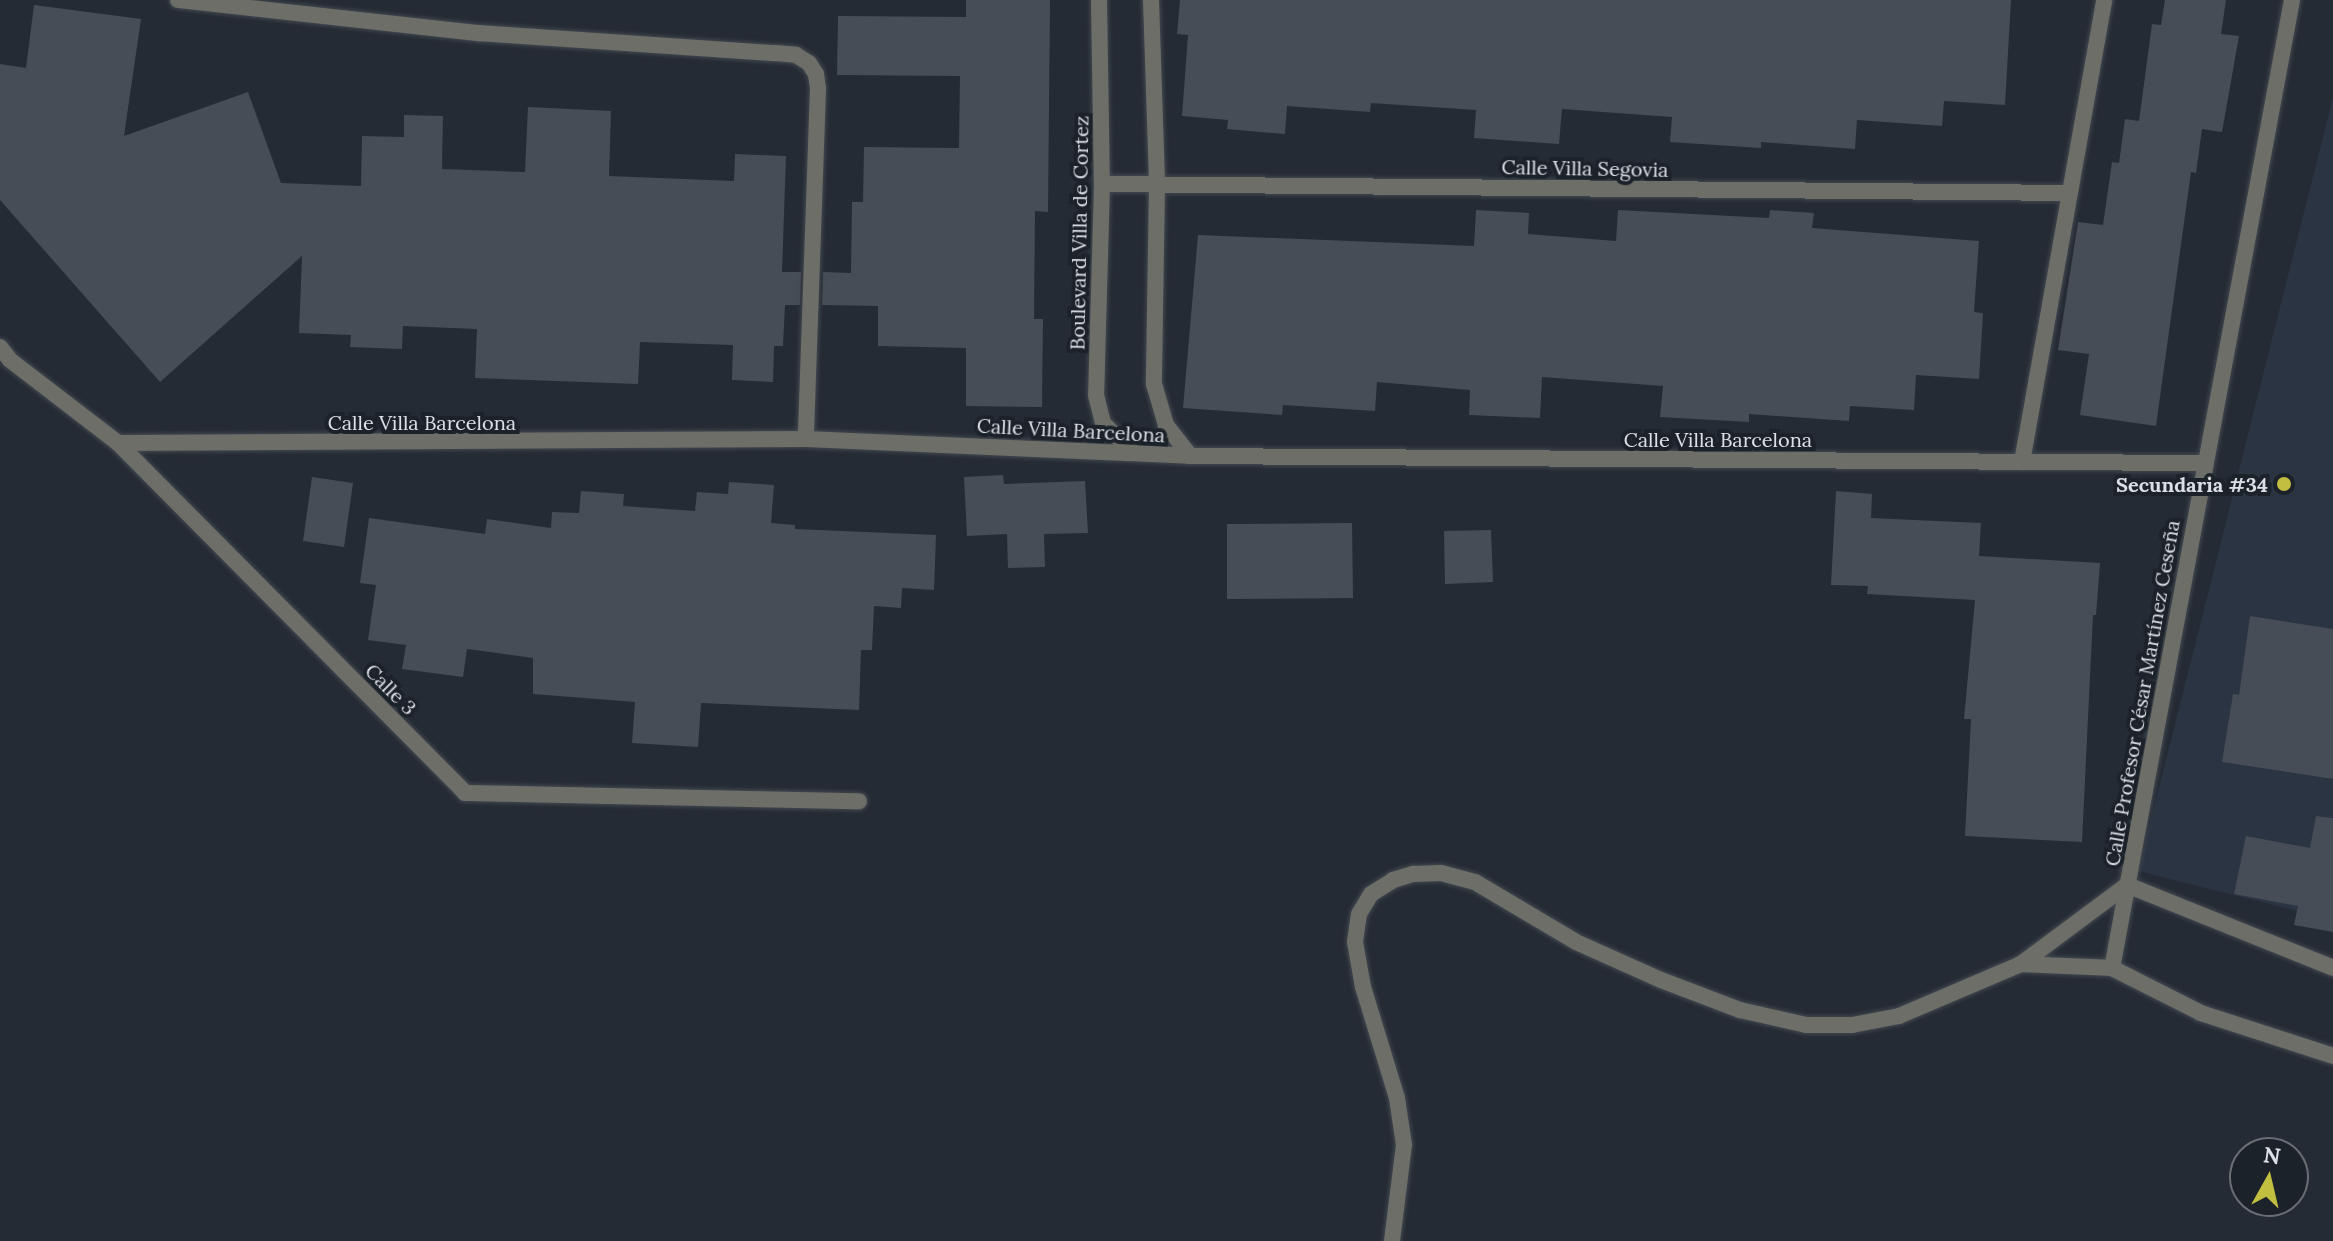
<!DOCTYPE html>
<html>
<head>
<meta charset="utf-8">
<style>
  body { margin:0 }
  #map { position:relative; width:2333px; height:1241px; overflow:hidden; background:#252b34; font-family:Lora,serif }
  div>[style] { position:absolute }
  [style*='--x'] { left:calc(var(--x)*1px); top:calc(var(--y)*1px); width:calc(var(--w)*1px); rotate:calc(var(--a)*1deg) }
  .built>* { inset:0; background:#2b3442 }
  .building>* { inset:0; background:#464d56 }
  .roads { filter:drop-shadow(0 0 2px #424850) drop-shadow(0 0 2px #424850) }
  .minor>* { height:16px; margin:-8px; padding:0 8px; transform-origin:8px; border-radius:8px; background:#6d6e68 }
  .tertiary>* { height:16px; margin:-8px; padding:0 8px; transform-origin:8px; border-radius:8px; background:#6d6e68 }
  .dots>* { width:22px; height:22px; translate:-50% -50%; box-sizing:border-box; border:4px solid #1c222a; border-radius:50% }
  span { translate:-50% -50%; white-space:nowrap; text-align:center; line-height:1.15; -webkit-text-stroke:8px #1c222a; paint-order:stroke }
  .street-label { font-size:20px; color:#dce0e6 }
  .poi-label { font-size:20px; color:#dce0e6; font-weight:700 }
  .right { translate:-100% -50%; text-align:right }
  .north { position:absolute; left:2229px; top:1137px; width:80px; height:80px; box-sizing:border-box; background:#1c222a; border:2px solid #696e75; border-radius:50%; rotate:8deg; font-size:22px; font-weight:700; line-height:32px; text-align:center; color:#dce0e6 }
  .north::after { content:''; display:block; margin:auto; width:28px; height:36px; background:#c1be40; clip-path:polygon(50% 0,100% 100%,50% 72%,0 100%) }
</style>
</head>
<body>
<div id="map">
  <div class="built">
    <i style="clip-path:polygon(2333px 97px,2333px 920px,2138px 871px)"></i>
  </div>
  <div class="building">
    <i style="clip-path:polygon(966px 0,1050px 0,1048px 212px,1035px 211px,1034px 319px,1043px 319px,1042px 407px,966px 406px,966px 348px,878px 346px,878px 306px,822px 305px,823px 272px,851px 273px,852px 202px,863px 202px,864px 147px,959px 148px,960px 76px,837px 75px,838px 16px,966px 17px)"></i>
    <i style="clip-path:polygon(1180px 0,2011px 0,2005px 105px,1944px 101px,1942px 126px,1857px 120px,1855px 149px,1761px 142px,1761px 148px,1670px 142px,1672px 117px,1562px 109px,1559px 144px,1474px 138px,1476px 110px,1371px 103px,1370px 112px,1287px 106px,1285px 134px,1227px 129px,1228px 120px,1182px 116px,1188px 35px,1177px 34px)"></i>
    <i style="clip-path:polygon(2165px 0,2226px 0,2221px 34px,2239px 36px,2222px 132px,2202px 129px,2196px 173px,2191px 172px,2156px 426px,2080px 415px,2089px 354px,2058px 350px,2078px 222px,2103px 225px,2112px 162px,2119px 163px,2125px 119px,2139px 121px,2152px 24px,2161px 25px)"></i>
    <i style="clip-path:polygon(34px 5px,141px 19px,124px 136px,248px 92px,281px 183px,361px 186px,362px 136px,404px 137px,404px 115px,443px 116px,442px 169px,525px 172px,528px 107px,611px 111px,609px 176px,734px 181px,735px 154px,786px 156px,782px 272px,801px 272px,800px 305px,785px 305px,783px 346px,774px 346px,773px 382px,732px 380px,733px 345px,640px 342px,638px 384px,475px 378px,477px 329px,403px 326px,402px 349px,350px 347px,351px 335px,299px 333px,302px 256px,160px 382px,0 200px,0 64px,26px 68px)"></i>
    <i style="clip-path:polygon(1476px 210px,1529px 213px,1528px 234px,1616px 241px,1618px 210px,1769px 218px,1770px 210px,1814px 213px,1812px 228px,1979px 241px,1974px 312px,1983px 313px,1979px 379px,1916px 375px,1914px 410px,1850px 406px,1849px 421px,1749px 414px,1749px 422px,1660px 417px,1663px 386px,1542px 377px,1540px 418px,1469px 415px,1470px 390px,1377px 382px,1375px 411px,1283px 405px,1282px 415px,1183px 408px,1198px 235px,1474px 246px)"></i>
    <i style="clip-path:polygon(1003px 475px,1004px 484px,1085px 481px,1088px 533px,1044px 534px,1045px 567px,1008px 568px,1007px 534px,967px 536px,964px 477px)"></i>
    <i style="clip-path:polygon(312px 477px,353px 483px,344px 547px,303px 541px)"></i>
    <i style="clip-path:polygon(729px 482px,774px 485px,771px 523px,795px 525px,795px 529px,936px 535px,934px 590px,902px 588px,901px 608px,874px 606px,872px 650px,861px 650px,859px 710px,701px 703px,698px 747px,632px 743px,635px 702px,533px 694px,533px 658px,467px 649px,463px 677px,402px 669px,406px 645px,368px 640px,376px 585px,360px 583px,369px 518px,485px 534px,487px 519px,551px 528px,552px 512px,579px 513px,581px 491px,624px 494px,623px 506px,695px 511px,697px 492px,728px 494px)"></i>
    <i style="clip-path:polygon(1836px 491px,1872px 494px,1871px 518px,1981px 523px,1979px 556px,2100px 563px,2096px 615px,2093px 615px,2082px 842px,1965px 836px,1971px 719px,1964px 719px,1975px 600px,1867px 594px,1868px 586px,1831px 585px)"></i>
    <i style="clip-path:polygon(1352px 523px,1353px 598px,1227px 599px,1227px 524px)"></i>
    <i style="clip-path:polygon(1491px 530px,1493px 582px,1445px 584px,1444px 531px)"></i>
    <i style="clip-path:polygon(2250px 616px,2333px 629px,2333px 779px,2222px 762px,2233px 694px,2239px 695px)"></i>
    <i style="clip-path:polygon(2316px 816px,2333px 818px,2333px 932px,2294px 925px,2298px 906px,2234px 894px,2246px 836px,2310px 848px)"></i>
  </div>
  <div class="roads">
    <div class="minor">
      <i style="--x:178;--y:0;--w:302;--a:6.3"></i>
      <i style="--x:478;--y:33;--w:298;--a:3.9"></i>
      <i style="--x:775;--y:53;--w:21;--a:5"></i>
      <i style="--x:796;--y:55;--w:15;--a:32"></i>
      <i style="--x:809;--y:63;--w:13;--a:58"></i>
      <i style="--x:816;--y:74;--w:15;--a:82"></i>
      <i style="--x:818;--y:89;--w:350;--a:92"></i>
      <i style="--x:1099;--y:0;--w:184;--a:89.1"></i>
      <i style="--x:1102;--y:184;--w:211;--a:91.6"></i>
      <i style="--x:1096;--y:395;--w:29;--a:76"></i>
      <i style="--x:1103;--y:423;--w:42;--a:45"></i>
      <i style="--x:1151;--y:0;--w:184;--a:88.1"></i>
      <i style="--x:1157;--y:184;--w:200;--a:90.9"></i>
      <i style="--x:1154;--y:384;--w:43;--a:73.7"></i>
      <i style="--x:1166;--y:425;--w:39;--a:52"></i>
      <i style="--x:1102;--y:184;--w:965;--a:0.53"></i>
      <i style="--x:118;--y:443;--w:493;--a:45.2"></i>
      <i style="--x:465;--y:793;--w:394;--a:1.2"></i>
      <i style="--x:2022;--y:462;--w:469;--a:-79.9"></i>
      <i style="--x:2021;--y:964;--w:91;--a:2.5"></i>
      <i style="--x:1392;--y:1241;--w:97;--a:-82.9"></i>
      <i style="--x:1404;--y:1145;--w:48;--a:-98.5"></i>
      <i style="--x:1397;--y:1098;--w:116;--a:-107"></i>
      <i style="--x:1363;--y:987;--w:46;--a:-100.1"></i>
      <i style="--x:1355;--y:942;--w:28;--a:-82"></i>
      <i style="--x:1359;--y:914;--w:23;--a:-59"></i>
      <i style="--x:1371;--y:894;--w:26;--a:-32"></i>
      <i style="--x:1393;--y:880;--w:21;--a:-17"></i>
      <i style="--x:1413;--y:874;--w:28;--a:-2"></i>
      <i style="--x:1441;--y:873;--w:35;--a:15"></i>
      <i style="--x:1475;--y:882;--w:117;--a:30.7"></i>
      <i style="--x:1576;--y:942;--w:93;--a:24.1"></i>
      <i style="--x:1661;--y:980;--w:85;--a:20.8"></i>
      <i style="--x:1740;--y:1010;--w:68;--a:12.8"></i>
      <i style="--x:1806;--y:1025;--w:46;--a:0"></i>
      <i style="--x:1852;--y:1025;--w:48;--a:-10.8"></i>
      <i style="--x:1899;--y:1016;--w:133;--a:-23.1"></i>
      <i style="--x:2021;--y:964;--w:132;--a:-36.7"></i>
    </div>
    <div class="tertiary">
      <i style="--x:2292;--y:0;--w:985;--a:100.53"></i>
      <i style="--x:2112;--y:968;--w:100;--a:26.8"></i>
      <i style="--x:2201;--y:1013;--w:139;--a:18"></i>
      <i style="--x:0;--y:347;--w:16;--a:52"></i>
      <i style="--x:10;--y:360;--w:136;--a:37.5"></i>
      <i style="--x:118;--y:443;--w:688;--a:-0.33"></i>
      <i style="--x:806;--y:439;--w:384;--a:2.5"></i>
      <i style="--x:1190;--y:456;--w:1014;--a:0.4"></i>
      <i style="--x:2127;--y:885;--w:222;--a:21.9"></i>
    </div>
  </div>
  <div class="dots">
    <i style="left:2284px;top:484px;background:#c1be40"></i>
  </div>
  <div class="street-label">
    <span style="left:1585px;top:168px;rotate:1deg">Calle Villa Segovia</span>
    <span style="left:1079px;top:233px;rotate:-89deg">Boulevard Villa de Cortez</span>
    <span style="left:422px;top:422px">Calle Villa Barcelona</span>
    <span style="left:1071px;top:430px;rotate:3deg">Calle Villa Barcelona</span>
    <span style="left:1718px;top:439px">Calle Villa Barcelona</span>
    <span style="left:391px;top:689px;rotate:45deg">Calle 3</span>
    <span style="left:2142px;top:693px;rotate:-80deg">Calle Profesor César Martínez Ceseña</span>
  </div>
  <div class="poi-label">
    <span class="right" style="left:2268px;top:484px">Secundaria #34</span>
  </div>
  <div class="north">N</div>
</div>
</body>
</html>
